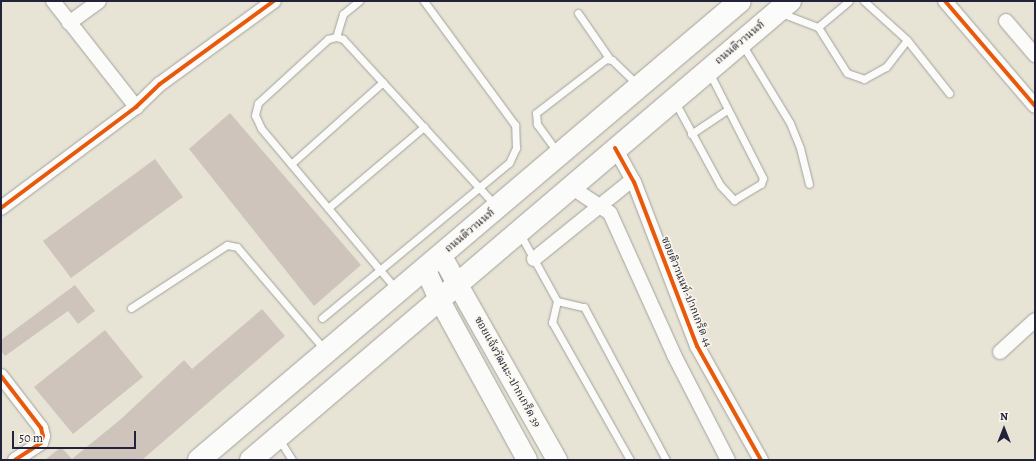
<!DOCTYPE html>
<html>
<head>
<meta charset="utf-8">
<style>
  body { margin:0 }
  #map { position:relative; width:1036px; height:461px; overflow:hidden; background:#e7e4d6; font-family:Alegreya,"Noto Serif Thai",serif }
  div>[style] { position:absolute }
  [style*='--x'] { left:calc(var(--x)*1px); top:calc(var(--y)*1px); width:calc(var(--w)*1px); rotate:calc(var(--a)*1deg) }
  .building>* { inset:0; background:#cfc4bc }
  .roads { filter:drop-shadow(0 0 1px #a3a19c) drop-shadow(0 0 1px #a3a19c) }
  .lane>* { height:7px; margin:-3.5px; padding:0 3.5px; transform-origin:3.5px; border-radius:3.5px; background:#fbfbf9 }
  .street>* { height:14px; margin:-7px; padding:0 7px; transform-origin:7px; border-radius:7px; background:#fbfbf9 }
  .secondary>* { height:20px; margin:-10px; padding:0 10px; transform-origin:10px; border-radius:10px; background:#fbfbf9 }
  .primary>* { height:22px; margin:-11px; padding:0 11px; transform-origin:11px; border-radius:11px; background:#fbfbf9 }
  .cycleway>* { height:4px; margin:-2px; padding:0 2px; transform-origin:2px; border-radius:2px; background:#e8590c }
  span { translate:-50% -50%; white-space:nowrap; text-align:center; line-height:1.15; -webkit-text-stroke:3px #fbf7ec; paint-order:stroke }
  .street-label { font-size:11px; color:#22223b }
  .frame { position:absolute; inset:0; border:2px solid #22223b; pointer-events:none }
  .north { position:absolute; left:984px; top:409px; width:40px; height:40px; -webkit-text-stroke:3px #fbf7ec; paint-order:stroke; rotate:0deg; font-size:11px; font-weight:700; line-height:16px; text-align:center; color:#22223b }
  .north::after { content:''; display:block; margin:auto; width:14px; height:18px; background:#22223b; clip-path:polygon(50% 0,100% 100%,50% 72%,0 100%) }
  .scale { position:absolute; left:12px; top:431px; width:124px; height:18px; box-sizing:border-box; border:2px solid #22223b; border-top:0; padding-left:5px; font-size:12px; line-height:14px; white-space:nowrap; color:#22223b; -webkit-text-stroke:3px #fbf7ec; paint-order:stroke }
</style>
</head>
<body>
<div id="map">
  <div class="building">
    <i style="clip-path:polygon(230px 113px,361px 265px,314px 306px,189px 149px)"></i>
    <i style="clip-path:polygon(155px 159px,183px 197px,71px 278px,43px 241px)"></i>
    <i style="clip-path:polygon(75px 285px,95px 311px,78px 324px,68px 311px,5px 356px,1px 351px,1px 340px)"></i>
    <i style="clip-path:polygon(262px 309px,285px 336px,142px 460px,45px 460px,61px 447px,72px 459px,121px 419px,184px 360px,192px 369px)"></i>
    <i style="clip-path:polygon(105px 330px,143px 377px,73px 434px,34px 387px)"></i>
  </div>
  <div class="roads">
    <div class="lane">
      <i style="--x:864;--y:1;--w:58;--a:42.2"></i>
      <i style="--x:907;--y:40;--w:68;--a:51.6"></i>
      <i style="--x:578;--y:13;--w:55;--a:55.4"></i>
      <i style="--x:781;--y:13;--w:40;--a:21"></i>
      <i style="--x:818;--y:27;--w:40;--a:-40"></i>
      <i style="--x:818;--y:27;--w:54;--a:57.8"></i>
      <i style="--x:847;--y:73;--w:18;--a:19"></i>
      <i style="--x:864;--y:79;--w:25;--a:-29"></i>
      <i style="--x:886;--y:67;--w:34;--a:-52"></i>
      <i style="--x:336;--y:37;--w:24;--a:-73"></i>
      <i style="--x:343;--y:14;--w:21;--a:-39"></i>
      <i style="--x:742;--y:44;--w:92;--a:58.7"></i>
      <i style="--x:790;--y:123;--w:27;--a:68"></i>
      <i style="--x:800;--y:148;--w:37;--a:76"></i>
      <i style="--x:675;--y:102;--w:94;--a:61.5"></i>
      <i style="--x:720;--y:185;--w:21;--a:47"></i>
      <i style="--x:734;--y:200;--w:31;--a:-31"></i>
      <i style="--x:761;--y:184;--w:6;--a:-72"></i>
      <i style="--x:763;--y:178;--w:117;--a:-117"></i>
      <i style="--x:691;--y:134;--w:43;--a:-33.7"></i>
      <i style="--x:558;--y:153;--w:36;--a:-126"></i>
      <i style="--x:537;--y:124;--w:11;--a:-95"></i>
      <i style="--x:536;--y:113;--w:88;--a:-37.6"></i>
      <i style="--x:606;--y:59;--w:6;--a:9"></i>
      <i style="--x:612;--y:60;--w:36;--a:44"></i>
      <i style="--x:291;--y:164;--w:123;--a:-41.7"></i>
      <i style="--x:328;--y:208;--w:126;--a:-40.2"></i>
      <i style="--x:520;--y:234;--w:77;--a:61.1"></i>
      <i style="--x:557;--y:301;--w:22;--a:103"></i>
      <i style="--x:552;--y:322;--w:159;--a:60.5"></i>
      <i style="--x:396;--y:289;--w:210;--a:-130"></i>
      <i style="--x:261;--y:128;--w:14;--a:-115"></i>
      <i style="--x:255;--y:115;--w:12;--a:-76"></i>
      <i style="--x:258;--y:103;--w:95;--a:-42.4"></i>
      <i style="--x:328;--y:39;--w:8;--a:-14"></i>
      <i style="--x:336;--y:37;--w:7;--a:16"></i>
      <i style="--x:343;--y:39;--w:226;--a:47.5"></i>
      <i style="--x:557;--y:301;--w:28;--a:13"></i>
      <i style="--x:584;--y:307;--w:174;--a:61.8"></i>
      <i style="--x:131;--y:308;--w:115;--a:-33.3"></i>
      <i style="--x:227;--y:245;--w:10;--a:11"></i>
      <i style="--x:237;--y:247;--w:135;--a:49.5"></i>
      <i style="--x:322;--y:318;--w:243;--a:-39.7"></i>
      <i style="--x:509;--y:163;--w:17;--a:-65"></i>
      <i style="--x:516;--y:148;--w:23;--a:-92"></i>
      <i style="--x:515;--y:125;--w:154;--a:-126.3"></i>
      <i style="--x:279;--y:439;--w:25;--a:58"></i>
    </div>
    <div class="street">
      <i style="--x:53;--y:1;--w:135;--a:51.9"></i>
      <i style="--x:945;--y:1;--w:138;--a:49.4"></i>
      <i style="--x:1006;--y:21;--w:45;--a:49.5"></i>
      <i style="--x:69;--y:23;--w:37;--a:-36"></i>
      <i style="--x:615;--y:148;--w:39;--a:61"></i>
      <i style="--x:634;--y:182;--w:176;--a:69"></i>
      <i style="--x:697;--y:346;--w:131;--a:60.7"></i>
      <i style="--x:571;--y:187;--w:47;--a:33.7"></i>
      <i style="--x:610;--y:213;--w:156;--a:65.7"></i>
      <i style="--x:674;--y:355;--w:118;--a:62.8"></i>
      <i style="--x:1;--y:208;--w:169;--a:-36.8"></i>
      <i style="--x:136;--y:107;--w:33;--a:-44"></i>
      <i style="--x:160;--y:84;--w:141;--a:-36.1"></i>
      <i style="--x:534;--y:259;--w:126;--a:-38.9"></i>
      <i style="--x:1000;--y:352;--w:47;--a:-42.4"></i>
      <i style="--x:1;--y:376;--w:66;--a:52.4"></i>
      <i style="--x:41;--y:428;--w:8;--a:76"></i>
      <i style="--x:43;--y:436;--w:7;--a:106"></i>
      <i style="--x:41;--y:443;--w:31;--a:147"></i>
    </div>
    <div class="secondary">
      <i style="--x:441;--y:255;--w:236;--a:60.5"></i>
      <i style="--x:425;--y:268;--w:34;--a:66"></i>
      <i style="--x:439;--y:299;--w:183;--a:61.3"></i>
    </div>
    <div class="primary">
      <i style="--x:199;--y:460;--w:709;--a:-40.31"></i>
      <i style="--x:251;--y:460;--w:708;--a:-40.42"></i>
    </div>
  </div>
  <div class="cycleway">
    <i style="--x:945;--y:1;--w:138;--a:49.4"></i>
    <i style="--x:615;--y:148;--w:39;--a:61"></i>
    <i style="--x:634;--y:182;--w:176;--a:69"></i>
    <i style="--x:697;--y:346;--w:131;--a:60.7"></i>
    <i style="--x:1;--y:208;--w:169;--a:-36.8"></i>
    <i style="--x:136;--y:107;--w:33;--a:-44"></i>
    <i style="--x:160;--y:84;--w:141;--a:-36.1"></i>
    <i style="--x:1;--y:376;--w:66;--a:52.4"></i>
    <i style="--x:41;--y:428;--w:8;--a:76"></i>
    <i style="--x:43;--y:436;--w:7;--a:106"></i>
    <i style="--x:41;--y:443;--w:31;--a:147"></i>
  </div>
  <div class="street-label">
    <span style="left:740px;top:43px;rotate:-40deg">ถนนติวานนท์</span>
    <span style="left:470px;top:231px;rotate:-40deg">ถนนติวานนท์</span>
    <span style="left:686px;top:292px;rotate:68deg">ซอยติวานนท์-ปากเกร็ด 44</span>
    <span style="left:507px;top:372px;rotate:61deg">ซอยแจ้งวัฒนะ-ปากเกร็ด 39</span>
  </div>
  <div class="frame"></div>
  <div class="north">N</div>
  <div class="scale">50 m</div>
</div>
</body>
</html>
